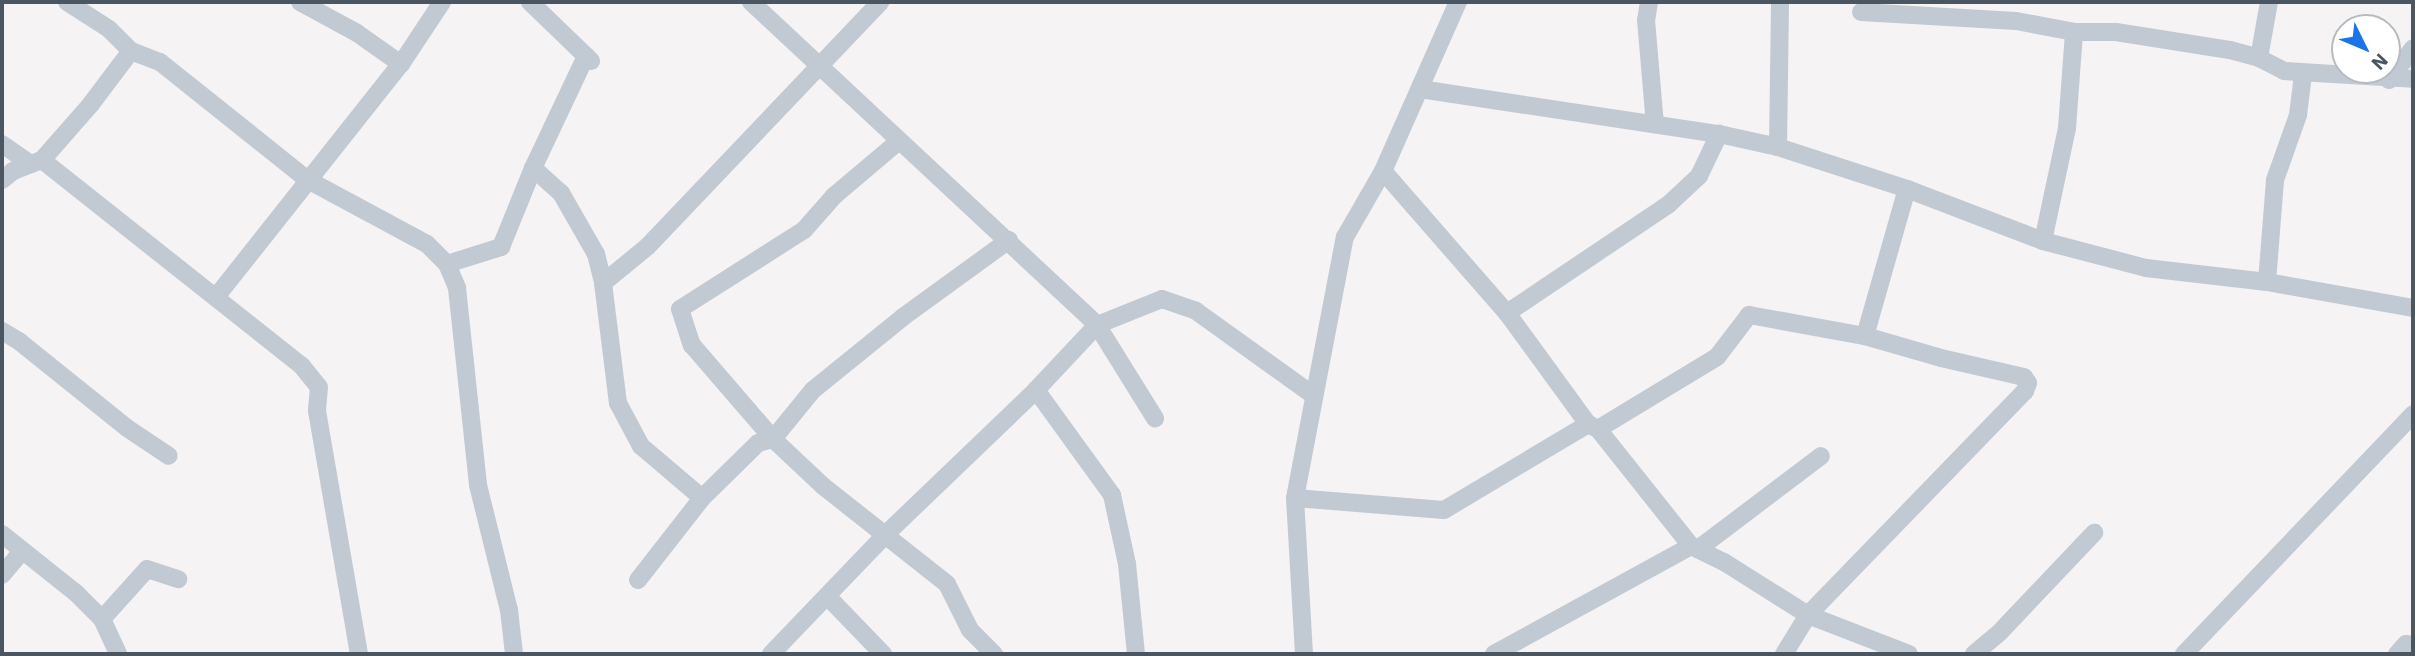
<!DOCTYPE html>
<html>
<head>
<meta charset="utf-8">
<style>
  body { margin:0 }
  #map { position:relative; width:2415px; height:656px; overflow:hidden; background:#f5f3f3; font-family:"IBM Plex Sans",sans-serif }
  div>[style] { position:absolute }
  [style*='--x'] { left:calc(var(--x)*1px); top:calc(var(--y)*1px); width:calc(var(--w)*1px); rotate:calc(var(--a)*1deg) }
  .minor>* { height:18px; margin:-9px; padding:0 9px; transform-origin:9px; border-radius:9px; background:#c1cad2 }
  span { translate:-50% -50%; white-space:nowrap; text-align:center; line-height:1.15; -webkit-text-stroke:6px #fff; paint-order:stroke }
  .frame { position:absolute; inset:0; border:4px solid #4a5661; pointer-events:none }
  .north { position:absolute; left:2331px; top:14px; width:70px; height:70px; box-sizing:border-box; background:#fff; border:2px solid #b7bbc0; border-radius:50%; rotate:133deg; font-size:19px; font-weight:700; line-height:28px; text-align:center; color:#4a5661 }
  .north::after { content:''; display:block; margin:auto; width:24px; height:32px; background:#1a73e8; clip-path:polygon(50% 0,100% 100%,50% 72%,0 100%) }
</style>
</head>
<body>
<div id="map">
  <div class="minor">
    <i style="--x:67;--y:2;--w:50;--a:32.7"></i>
    <i style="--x:109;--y:29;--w:31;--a:45"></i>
    <i style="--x:131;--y:51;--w:31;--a:21"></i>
    <i style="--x:160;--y:62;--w:189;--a:38.6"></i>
    <i style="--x:308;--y:180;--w:135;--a:28.3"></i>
    <i style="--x:427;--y:244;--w:28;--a:45"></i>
    <i style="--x:447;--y:264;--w:26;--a:67"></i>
    <i style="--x:457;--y:288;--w:198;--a:83.9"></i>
    <i style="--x:478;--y:485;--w:129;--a:76.1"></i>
    <i style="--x:509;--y:610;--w:44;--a:83.5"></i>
    <i style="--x:300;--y:2;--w:65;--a:28.5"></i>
    <i style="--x:357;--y:33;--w:54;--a:35.2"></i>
    <i style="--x:530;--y:2;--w:85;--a:44"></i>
    <i style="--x:751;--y:2;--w:473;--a:43"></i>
    <i style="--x:1097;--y:325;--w:110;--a:58.1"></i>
    <i style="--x:1649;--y:2;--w:18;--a:99"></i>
    <i style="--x:1646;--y:20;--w:104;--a:85.1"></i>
    <i style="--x:1861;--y:12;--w:155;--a:3.3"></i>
    <i style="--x:2016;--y:21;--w:59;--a:10.7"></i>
    <i style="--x:2074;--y:32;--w:42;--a:0"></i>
    <i style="--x:2116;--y:32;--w:115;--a:9"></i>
    <i style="--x:2230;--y:50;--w:30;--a:15"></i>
    <i style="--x:2259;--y:58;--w:28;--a:27"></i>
    <i style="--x:2284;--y:71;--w:129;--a:3.5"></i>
    <i style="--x:586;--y:56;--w:124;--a:115.3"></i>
    <i style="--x:533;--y:168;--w:38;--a:42"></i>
    <i style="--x:561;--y:193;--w:70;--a:60.2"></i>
    <i style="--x:596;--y:254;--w:30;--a:76"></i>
    <i style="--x:603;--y:283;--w:121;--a:82.9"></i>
    <i style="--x:618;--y:403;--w:49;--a:61.9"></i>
    <i style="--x:641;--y:446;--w:80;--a:40.4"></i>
    <i style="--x:2259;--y:58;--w:57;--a:-79.9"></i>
    <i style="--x:2389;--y:80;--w:40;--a:-53"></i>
    <i style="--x:1420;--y:89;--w:302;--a:8.6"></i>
    <i style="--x:1719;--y:134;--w:60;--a:12.4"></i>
    <i style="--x:1778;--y:147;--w:136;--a:18"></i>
    <i style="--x:1907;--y:189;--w:146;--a:20.9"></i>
    <i style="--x:2043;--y:241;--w:106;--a:14.7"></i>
    <i style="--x:2146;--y:268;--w:122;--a:6.6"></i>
    <i style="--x:2267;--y:282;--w:148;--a:10.1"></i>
    <i style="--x:899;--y:141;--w:85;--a:139.8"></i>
    <i style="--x:834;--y:196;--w:45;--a:131.4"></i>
    <i style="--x:804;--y:230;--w:147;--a:147.5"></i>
    <i style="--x:680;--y:309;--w:38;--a:72"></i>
    <i style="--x:692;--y:345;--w:124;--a:49.2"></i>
    <i style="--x:773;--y:439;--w:69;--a:43.2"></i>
    <i style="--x:823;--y:486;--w:158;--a:38.3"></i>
    <i style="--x:947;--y:584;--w:51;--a:63.4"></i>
    <i style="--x:970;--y:630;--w:34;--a:45"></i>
    <i style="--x:2;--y:144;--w:35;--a:35"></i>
    <i style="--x:1778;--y:147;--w:145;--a:-89.2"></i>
    <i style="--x:42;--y:160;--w:330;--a:38.4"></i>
    <i style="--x:301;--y:365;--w:28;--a:51"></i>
    <i style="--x:319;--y:387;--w:24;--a:95"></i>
    <i style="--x:317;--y:411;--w:247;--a:80.2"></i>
    <i style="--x:1383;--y:171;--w:189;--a:48.9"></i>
    <i style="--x:1507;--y:313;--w:137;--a:53.9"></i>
    <i style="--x:1588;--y:424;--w:11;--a:27"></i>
    <i style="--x:1598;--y:429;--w:149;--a:51.5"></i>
    <i style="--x:1691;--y:546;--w:37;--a:26"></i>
    <i style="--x:1724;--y:562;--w:99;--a:32.2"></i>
    <i style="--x:1808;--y:615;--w:108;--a:21.1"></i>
    <i style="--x:2;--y:180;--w:14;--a:-39"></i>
    <i style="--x:13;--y:171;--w:31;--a:-21"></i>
    <i style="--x:42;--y:160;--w:74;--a:-48.8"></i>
    <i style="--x:91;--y:104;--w:66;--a:-53"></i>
    <i style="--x:2043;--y:241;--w:116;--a:-78"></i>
    <i style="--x:2067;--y:128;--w:96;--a:-85.8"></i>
    <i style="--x:447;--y:264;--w:57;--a:-17.5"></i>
    <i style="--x:501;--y:247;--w:85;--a:-67.9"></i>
    <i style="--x:2267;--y:282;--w:102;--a:-85.5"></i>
    <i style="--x:2275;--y:180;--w:69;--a:-70.5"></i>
    <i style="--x:2298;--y:115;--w:41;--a:-83"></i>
    <i style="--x:603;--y:283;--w:58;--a:-39.4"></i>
    <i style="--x:648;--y:246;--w:337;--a:-46.4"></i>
    <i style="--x:216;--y:297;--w:298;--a:-51.6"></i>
    <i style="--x:401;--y:64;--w:74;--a:-56.5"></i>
    <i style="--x:1507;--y:313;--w:195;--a:-33.9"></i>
    <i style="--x:1669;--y:204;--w:41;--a:-43"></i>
    <i style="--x:1699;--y:176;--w:47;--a:-64.5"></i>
    <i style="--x:2;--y:331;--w:21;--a:31"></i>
    <i style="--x:20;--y:342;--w:137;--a:38.8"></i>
    <i style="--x:127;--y:428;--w:50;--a:33.7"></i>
    <i style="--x:1865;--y:336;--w:153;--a:-74.1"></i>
    <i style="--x:1036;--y:390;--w:130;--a:54.1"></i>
    <i style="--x:1112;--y:495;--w:71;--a:77.7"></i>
    <i style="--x:1127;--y:564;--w:90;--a:84.3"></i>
    <i style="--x:1598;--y:429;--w:139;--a:-31.2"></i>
    <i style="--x:1717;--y:357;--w:53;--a:-52.7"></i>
    <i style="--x:1749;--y:315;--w:118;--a:10.3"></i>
    <i style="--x:1865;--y:336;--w:79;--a:16.1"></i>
    <i style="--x:1941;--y:358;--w:85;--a:12.9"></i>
    <i style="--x:2024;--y:377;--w:7;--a:56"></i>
    <i style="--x:2028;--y:383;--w:9;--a:111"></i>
    <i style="--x:2025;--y:391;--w:312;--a:134.1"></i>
    <i style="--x:1808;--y:615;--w:46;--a:121.6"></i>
    <i style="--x:1295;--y:498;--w:149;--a:4.6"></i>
    <i style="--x:1444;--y:510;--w:168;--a:-30.8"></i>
    <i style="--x:2;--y:534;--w:95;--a:38.6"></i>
    <i style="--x:76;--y:593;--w:37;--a:45"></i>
    <i style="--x:102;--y:619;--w:38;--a:65"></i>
    <i style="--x:1698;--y:549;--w:154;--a:-37.1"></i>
    <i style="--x:2;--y:575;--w:31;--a:-50"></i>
    <i style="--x:638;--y:580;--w:104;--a:-52"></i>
    <i style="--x:702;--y:498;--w:78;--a:-44.5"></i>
    <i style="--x:758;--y:443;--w:16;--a:-15"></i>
    <i style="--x:773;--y:439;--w:63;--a:-50.8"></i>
    <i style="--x:813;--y:390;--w:116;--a:-39"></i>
    <i style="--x:903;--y:317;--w:131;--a:-36"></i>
    <i style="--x:827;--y:596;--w:81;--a:46"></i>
    <i style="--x:102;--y:619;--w:67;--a:-48"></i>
    <i style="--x:147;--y:569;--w:33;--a:18"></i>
    <i style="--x:771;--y:654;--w:165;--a:-46.2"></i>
    <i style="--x:885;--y:535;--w:209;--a:-43.8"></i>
    <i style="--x:1036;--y:390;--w:89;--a:-46.8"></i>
    <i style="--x:1097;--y:325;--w:70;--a:-21.8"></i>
    <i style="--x:1162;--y:299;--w:36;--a:19"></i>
    <i style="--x:1196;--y:311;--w:144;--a:35.7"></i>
    <i style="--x:1304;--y:654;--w:156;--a:-93.3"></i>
    <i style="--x:1295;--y:498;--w:266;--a:-79.2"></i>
    <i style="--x:1345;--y:237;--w:76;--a:-60.1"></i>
    <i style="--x:1383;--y:171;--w:185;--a:-66.1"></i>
    <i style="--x:1494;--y:654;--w:225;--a:-28.7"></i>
    <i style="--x:1974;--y:654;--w:34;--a:-40"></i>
    <i style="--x:2000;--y:632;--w:137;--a:-46.5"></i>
    <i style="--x:2184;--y:654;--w:332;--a:-46.3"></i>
    <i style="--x:2397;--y:654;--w:13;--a:-48"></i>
    <i style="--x:2406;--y:644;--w:7;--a:8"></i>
  </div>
  <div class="frame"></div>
  <div class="north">N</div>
</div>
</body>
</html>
